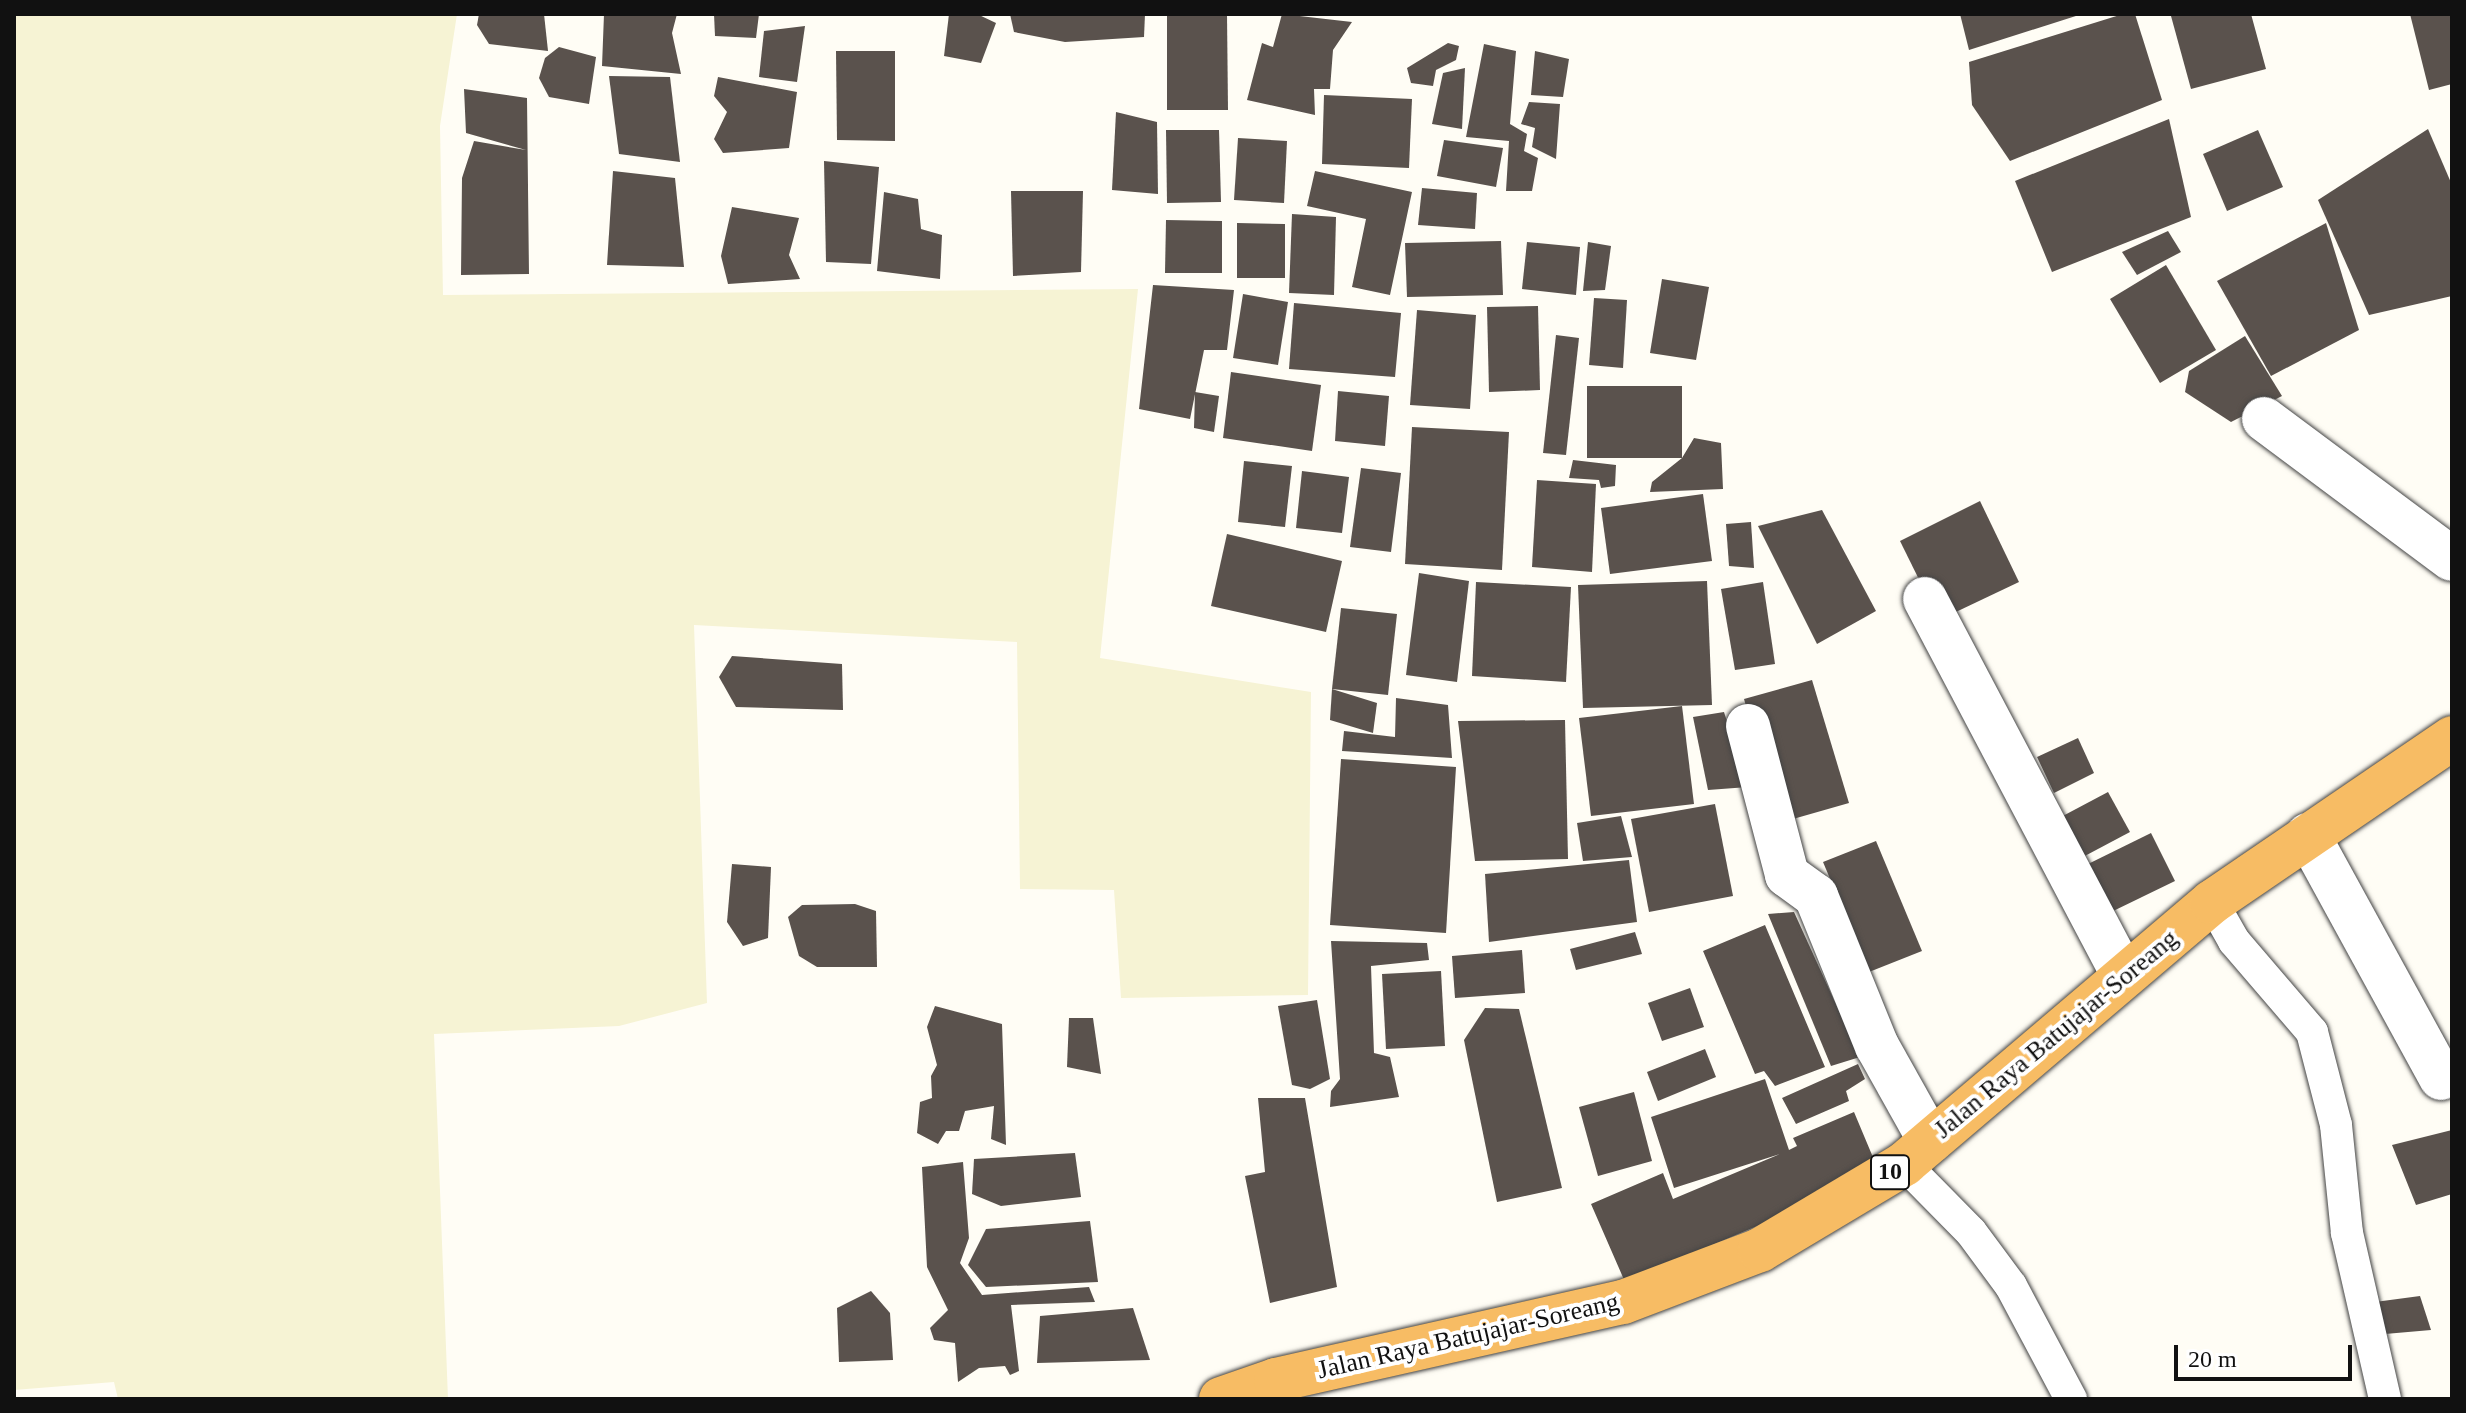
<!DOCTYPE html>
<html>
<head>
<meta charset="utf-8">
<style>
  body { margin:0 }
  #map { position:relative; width:2466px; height:1413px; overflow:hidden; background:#fffdf5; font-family:Georgia,serif }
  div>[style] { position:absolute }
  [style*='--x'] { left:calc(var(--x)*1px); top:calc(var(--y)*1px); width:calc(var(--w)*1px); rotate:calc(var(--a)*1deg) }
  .farmland>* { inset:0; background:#f6f3d4 }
  .building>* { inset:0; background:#5a524d }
  .roads { filter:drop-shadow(0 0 2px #444) drop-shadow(0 0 2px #444) }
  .service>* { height:32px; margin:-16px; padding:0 16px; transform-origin:16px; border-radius:16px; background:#fff }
  .minor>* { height:44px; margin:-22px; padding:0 22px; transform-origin:22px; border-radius:22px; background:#fff }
  .trunk>* { height:44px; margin:-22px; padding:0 22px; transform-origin:22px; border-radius:22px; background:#f7bc64 }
  span { translate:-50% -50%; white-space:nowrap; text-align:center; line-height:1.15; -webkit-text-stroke:8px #fff; paint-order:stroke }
  .shield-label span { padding:2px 6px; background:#fff; border:2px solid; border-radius:6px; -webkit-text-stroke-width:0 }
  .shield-label { font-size:24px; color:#111; font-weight:700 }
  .street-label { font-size:26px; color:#111 }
  .frame { position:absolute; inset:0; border:16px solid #111; pointer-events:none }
  .scale { position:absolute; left:2174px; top:1345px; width:178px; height:36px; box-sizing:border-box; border:4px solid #111; border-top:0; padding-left:10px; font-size:24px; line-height:28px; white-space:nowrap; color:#111; -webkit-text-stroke:6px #fff; paint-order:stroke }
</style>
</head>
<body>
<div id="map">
  <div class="farmland">
    <i style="clip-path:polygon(14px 14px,457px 14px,440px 126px,443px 295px,1138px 289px,1100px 658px,1311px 692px,1308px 995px,1121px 998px,1114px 890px,1020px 889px,1017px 642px,694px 625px,707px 1003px,619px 1026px,434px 1034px,448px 1399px,118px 1399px,114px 1382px,14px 1390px)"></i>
  </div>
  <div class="building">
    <i style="clip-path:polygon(479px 14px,544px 14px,548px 51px,489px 44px,477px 25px)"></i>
    <i style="clip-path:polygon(604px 14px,677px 14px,672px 33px,681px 74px,602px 66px)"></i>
    <i style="clip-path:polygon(714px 14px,759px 14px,756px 38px,715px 36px)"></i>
    <i style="clip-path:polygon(949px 14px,977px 14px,996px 23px,981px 63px,944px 56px)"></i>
    <i style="clip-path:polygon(1010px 14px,1145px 14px,1144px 37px,1065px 42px,1014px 32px)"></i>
    <i style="clip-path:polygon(1167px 14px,1227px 14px,1228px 110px,1167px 110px)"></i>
    <i style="clip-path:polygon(1282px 14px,1352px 22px,1333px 50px,1330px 89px,1314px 89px,1315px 115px,1247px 100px,1262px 43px,1273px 47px)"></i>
    <i style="clip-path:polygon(1960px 14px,2079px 14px,2079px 15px,1969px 50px)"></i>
    <i style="clip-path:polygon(2123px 14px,2135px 14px,2162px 100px,2010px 161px,1972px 105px,1969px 62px)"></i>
    <i style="clip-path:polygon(2181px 14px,2251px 14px,2266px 69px,2191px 89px,2171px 16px)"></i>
    <i style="clip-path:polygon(2410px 14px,2452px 14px,2452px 84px,2429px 90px)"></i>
    <i style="clip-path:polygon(805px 26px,797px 82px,759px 77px,764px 31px)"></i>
    <i style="clip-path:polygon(1448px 43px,1459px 46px,1456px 60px,1436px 70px,1433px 86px,1411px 83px,1407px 68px)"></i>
    <i style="clip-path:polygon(1484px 44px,1516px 51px,1510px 124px,1527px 134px,1524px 151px,1538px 158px,1532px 191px,1506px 191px,1509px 141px,1466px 137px)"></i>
    <i style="clip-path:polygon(559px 47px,596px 57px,589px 104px,549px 97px,539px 78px,545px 58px)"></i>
    <i style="clip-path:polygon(836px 51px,895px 51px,895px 141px,837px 140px)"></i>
    <i style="clip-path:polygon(1535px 51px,1569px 59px,1563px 97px,1531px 95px)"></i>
    <i style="clip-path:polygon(1465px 68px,1462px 129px,1432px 124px,1443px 73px)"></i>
    <i style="clip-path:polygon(609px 76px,670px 77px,680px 162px,619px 154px)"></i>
    <i style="clip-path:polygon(718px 77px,797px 92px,789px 148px,723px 153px,714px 139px,727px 112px,714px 96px)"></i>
    <i style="clip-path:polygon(464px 89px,527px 98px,529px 274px,461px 275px,462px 178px,474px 141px,526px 150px,466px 133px)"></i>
    <i style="clip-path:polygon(1324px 95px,1412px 99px,1409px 168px,1322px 164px)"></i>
    <i style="clip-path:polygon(1529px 102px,1560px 104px,1556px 159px,1532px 147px,1535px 128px,1521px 124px)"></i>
    <i style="clip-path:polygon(1116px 112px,1157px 122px,1158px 194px,1112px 190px)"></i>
    <i style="clip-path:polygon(2169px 119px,2191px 217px,2052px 272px,2015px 181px)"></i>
    <i style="clip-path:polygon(2428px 129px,2452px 185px,2452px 296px,2369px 315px,2318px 200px)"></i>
    <i style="clip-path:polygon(1166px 130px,1219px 130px,1221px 202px,1167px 203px)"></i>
    <i style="clip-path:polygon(2258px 130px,2283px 187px,2227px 211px,2203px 154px)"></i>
    <i style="clip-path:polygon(1238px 138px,1287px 141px,1284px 203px,1234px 200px)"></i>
    <i style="clip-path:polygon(1444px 140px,1503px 148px,1496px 187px,1437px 176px)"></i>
    <i style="clip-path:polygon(824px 161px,879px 167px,871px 264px,826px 262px)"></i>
    <i style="clip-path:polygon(613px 171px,675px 178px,684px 267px,607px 265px)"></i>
    <i style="clip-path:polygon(1315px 171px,1412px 192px,1390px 295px,1352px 287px,1366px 219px,1307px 206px)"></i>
    <i style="clip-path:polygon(1422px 188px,1477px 193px,1475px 229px,1418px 225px)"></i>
    <i style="clip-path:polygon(1011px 191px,1083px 191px,1081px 272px,1013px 276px)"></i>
    <i style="clip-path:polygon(884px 192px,918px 199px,921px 229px,942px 235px,940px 279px,877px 271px)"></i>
    <i style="clip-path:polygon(732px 207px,799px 218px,789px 255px,800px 279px,728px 284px,721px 256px)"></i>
    <i style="clip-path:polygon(1292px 214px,1336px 217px,1334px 295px,1289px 293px)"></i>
    <i style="clip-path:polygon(1166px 220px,1222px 221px,1222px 273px,1165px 273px)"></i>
    <i style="clip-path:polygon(1237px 223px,1285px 224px,1285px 278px,1237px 278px)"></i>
    <i style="clip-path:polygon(2326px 223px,2359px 330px,2271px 376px,2217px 281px)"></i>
    <i style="clip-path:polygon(2168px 231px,2181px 252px,2137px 275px,2122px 252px)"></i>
    <i style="clip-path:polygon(1501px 241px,1503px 295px,1407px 297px,1405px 243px)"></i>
    <i style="clip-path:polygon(1527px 242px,1580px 247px,1576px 295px,1522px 289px)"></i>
    <i style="clip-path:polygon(1588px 242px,1611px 246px,1605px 290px,1583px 291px)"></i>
    <i style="clip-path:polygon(2166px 265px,2216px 350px,2160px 383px,2110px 299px)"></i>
    <i style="clip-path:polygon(1662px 279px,1709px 287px,1696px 360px,1650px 353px)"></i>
    <i style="clip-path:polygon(1153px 285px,1234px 290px,1227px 350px,1204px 350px,1190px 419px,1139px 409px)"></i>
    <i style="clip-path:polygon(1243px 294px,1288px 302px,1278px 365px,1233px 358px)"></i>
    <i style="clip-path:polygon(1594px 298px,1627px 300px,1623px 368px,1589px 365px)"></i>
    <i style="clip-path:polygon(1294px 303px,1401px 313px,1395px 377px,1289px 369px)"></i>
    <i style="clip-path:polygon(1538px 306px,1540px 390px,1489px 392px,1487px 307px)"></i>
    <i style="clip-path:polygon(1417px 310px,1476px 315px,1470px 409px,1410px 405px)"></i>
    <i style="clip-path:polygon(1556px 335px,1579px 338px,1566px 455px,1543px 453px)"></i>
    <i style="clip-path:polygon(2245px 336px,2282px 396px,2231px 422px,2185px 392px,2189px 371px)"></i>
    <i style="clip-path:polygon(1231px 372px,1321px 385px,1312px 451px,1223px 438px)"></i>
    <i style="clip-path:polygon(1587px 386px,1682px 386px,1682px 458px,1587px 458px)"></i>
    <i style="clip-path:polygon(1338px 391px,1389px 396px,1385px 446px,1335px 441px)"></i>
    <i style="clip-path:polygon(1195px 392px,1219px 396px,1214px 432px,1194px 428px)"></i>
    <i style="clip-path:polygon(1412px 427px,1509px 432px,1502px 570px,1405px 564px)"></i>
    <i style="clip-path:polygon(1694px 438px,1721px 443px,1723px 489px,1650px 492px,1652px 482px,1682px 458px)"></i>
    <i style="clip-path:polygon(1573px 460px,1616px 465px,1615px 486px,1601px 488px,1599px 480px,1569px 478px)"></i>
    <i style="clip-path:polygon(1244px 461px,1292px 466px,1285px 527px,1238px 522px)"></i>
    <i style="clip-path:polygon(1361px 468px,1401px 473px,1391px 552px,1350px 547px)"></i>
    <i style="clip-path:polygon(1302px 471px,1349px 477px,1342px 533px,1296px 528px)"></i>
    <i style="clip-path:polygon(1537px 480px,1596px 484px,1592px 572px,1532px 567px)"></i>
    <i style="clip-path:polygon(1703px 494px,1712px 561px,1610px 574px,1601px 508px)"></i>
    <i style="clip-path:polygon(1980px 501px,2019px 582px,1939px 620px,1900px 541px)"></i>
    <i style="clip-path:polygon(1822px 510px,1876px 611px,1817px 644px,1758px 526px)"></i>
    <i style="clip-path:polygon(1751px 522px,1754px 568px,1729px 566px,1726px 524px)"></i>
    <i style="clip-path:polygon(1227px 534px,1342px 561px,1326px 632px,1211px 606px)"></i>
    <i style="clip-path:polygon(1419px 573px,1469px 581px,1457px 682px,1406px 675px)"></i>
    <i style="clip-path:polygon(1707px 581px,1712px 705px,1583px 708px,1578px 585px)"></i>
    <i style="clip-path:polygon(1476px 582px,1571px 587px,1566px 682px,1472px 676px)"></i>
    <i style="clip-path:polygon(1763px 582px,1775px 664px,1735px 670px,1721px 589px)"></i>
    <i style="clip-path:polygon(1341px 608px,1397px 614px,1388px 695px,1332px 689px)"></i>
    <i style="clip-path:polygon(732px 656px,842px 664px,843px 710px,736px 707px,719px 677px)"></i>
    <i style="clip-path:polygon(1812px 680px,1849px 803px,1779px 823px,1744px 699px)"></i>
    <i style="clip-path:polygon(1332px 689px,1377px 703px,1373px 733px,1330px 720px)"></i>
    <i style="clip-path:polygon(1396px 698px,1448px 705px,1452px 758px,1342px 751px,1344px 731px,1395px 737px)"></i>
    <i style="clip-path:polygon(1682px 706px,1694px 804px,1591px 816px,1579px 718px)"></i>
    <i style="clip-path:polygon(1724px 712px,1748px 787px,1708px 790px,1693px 717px)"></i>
    <i style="clip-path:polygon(1565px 720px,1568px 859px,1475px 861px,1458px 721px)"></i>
    <i style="clip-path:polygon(2078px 738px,2094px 773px,2054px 793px,2037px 757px)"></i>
    <i style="clip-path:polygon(1341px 759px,1456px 767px,1446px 933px,1330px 925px)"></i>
    <i style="clip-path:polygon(2108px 792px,2130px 832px,2081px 858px,2059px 818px)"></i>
    <i style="clip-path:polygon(1715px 804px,1733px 896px,1649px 912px,1631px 819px)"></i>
    <i style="clip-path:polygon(1621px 816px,1632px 857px,1583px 861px,1577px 823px)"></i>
    <i style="clip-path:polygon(2151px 833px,2175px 881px,2107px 914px,2084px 866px)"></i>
    <i style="clip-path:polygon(1876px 841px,1922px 951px,1869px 972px,1823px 862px)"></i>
    <i style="clip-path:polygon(1629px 860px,1637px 922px,1489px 942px,1485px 874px)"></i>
    <i style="clip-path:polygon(732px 864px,771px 867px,768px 938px,743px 946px,727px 922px)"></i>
    <i style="clip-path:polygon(855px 904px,876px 911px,877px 967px,817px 967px,799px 956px,788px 917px,802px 905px)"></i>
    <i style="clip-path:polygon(1794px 912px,1860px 1057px,1831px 1066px,1768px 914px)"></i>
    <i style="clip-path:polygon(1765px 925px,1825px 1067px,1775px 1086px,1764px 1071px,1755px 1074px,1703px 951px)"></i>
    <i style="clip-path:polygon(1635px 932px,1642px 954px,1576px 970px,1570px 949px)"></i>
    <i style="clip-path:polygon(1331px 941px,1427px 943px,1429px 960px,1371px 966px,1374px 1053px,1390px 1057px,1399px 1097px,1330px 1107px,1331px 1091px,1340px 1079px)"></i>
    <i style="clip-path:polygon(1522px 950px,1525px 993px,1455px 998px,1452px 956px)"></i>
    <i style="clip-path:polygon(1441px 971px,1445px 1046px,1386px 1049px,1382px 974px)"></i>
    <i style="clip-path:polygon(1690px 988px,1704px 1027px,1662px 1041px,1648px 1003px)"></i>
    <i style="clip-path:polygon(1317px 1000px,1330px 1079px,1310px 1089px,1292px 1085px,1278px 1006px)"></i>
    <i style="clip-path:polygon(935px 1006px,1002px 1024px,1006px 1145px,991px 1139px,994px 1106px,965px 1111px,959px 1131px,946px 1131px,938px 1144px,917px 1133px,920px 1102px,932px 1098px,931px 1076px,937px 1065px,927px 1027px)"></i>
    <i style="clip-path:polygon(1485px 1008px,1519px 1009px,1562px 1188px,1497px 1202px,1464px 1040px)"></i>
    <i style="clip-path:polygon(1069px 1018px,1093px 1018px,1101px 1074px,1067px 1067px)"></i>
    <i style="clip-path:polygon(1705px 1049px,1716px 1077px,1658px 1101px,1647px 1072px)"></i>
    <i style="clip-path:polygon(1858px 1064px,1865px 1079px,1846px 1091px,1849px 1101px,1796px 1124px,1782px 1098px)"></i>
    <i style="clip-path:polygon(1765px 1079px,1789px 1150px,1797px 1146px,1793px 1138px,1854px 1112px,1880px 1174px,1625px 1282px,1591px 1204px,1663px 1173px,1673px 1199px,1780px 1154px,1674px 1188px,1651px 1117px)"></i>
    <i style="clip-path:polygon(1634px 1092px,1652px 1161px,1598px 1176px,1579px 1107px)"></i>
    <i style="clip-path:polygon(1258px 1098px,1305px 1098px,1337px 1287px,1270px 1303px,1245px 1176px,1265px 1172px)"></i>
    <i style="clip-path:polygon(2452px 1130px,2452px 1194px,2416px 1205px,2392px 1145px)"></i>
    <i style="clip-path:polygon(1075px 1153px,1081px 1197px,1001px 1206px,972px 1194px,974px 1159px)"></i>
    <i style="clip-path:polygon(963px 1162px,969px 1238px,960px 1263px,982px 1295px,1089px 1287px,1095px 1302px,1011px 1305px,1019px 1371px,1010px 1375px,1005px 1366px,979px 1368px,958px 1382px,955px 1343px,934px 1340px,930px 1328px,948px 1310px,927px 1267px,922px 1167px)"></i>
    <i style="clip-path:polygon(1090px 1221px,1098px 1282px,986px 1287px,968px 1265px,986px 1229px)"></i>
    <i style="clip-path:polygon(871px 1291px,890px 1313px,893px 1360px,839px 1362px,837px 1308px)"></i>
    <i style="clip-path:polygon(2420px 1296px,2431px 1330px,2385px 1334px,2375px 1302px)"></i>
    <i style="clip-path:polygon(1133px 1308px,1150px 1360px,1037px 1363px,1040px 1316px)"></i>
  </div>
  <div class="roads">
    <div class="service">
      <i style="--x:2212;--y:902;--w:45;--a:60.6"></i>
      <i style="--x:2234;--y:941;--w:120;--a:49.4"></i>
      <i style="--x:2312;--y:1032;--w:96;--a:75.5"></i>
      <i style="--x:2336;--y:1125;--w:109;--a:84.2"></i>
      <i style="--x:2347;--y:1233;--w:170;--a:77.1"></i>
      <i style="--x:1904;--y:1164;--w:95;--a:45.4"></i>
      <i style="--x:1971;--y:1232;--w:67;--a:53.5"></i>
      <i style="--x:2011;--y:1286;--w:128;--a:62"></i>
    </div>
    <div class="minor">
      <i style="--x:2264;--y:419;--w:234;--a:36.7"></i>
      <i style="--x:1925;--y:599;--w:424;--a:62.2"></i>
      <i style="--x:1748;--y:726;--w:154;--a:75.3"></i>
      <i style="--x:1787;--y:875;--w:36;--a:36"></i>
      <i style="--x:1816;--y:896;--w:162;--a:67.9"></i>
      <i style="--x:1877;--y:1046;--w:109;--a:60.8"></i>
      <i style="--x:2308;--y:835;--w:277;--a:61.3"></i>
    </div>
    <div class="trunk">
      <i style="--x:1221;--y:1399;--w:58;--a:-19.1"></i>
      <i style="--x:1276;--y:1380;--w:356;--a:-12.7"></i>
      <i style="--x:1623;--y:1302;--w:147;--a:-20.8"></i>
      <i style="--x:1760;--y:1250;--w:168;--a:-30.8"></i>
      <i style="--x:1904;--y:1164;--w:404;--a:-40.4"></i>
      <i style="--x:2212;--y:902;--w:291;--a:-34.3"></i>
    </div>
  </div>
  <div class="shield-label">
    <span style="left:1890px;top:1172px">10</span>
  </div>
  <div class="street-label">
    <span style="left:2056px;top:1034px;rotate:-40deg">Jalan Raya Batujajar-Soreang</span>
    <span style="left:1468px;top:1336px;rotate:-13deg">Jalan Raya Batujajar-Soreang</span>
  </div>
  <div class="frame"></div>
  <div class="scale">20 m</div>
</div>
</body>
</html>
